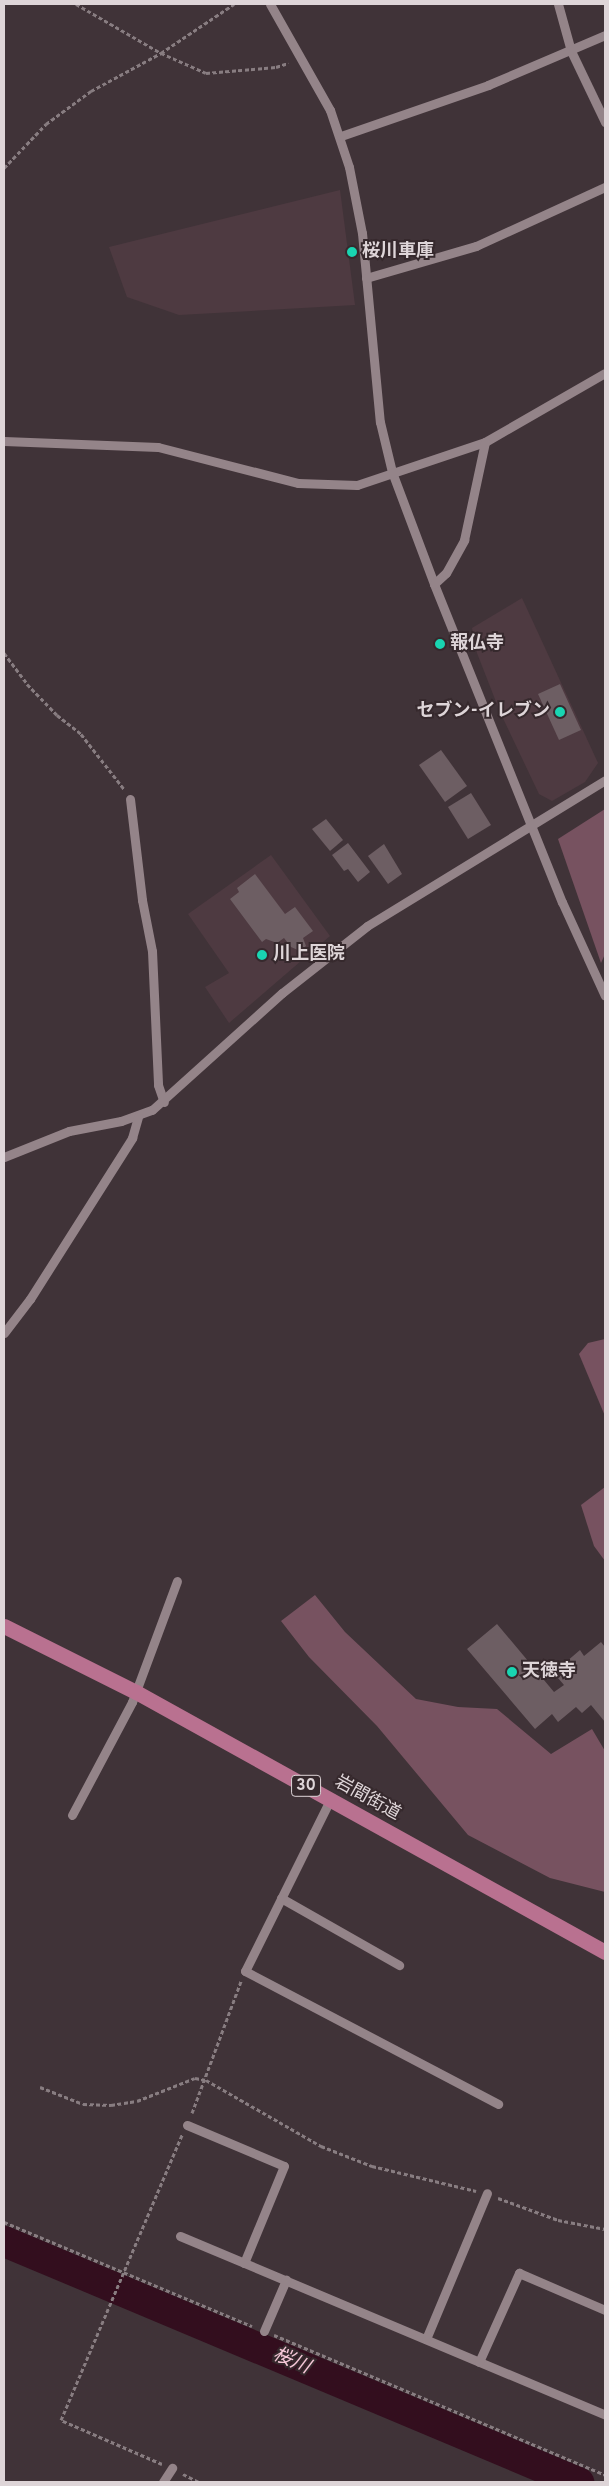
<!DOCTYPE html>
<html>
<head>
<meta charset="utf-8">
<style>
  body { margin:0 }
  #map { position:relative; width:609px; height:2486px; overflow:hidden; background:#403338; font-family:Overpass,"Noto Sans JP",sans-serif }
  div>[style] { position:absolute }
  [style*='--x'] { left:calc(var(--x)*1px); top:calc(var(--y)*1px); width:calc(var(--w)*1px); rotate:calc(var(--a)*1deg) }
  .built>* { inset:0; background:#4e3a41 }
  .green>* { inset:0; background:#775260 }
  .river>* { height:31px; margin:-15.5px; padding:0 15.5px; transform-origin:15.5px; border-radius:15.5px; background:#330e1e }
  .building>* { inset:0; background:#6d5e63 }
  .path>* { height:3px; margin-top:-1.5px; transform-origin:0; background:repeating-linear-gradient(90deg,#887d81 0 4px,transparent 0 6.5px) }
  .minor>* { height:9px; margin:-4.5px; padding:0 4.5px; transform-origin:4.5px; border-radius:4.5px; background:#948489 }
  .major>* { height:15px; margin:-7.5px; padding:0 7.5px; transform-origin:7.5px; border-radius:7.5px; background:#b97190 }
  .dots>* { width:14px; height:14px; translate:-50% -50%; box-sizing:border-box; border:2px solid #36292d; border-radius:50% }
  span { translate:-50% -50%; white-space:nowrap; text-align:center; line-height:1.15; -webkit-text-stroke:4px #36292d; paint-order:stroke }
  .shield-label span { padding:1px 4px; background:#36292d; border:1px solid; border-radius:4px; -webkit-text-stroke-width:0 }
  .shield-label { font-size:16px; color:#ded5d8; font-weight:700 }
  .poi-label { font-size:18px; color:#ded5d8; font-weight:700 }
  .left { translate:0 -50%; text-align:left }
  .right { translate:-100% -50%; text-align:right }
  .street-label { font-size:18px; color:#ded5d8 }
  .water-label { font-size:19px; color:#f6c8d8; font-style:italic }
  .frame { position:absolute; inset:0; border:5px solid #ded5d8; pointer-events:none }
</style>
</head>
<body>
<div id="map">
  <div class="built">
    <i style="clip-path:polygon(340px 190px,355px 305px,179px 315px,127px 297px,109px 247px)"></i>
    <i style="clip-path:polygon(522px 598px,598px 763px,585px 782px,552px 801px,539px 794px,500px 712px,477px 653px,472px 628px)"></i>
    <i style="clip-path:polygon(271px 855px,330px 936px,229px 1023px,205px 987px,229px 973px,188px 914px)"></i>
  </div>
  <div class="green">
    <i style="clip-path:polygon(605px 809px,605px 954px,601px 963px,558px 839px)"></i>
    <i style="clip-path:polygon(605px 1339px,605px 1416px,579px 1354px,588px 1343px)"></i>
    <i style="clip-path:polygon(605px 1487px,605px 1561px,594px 1546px,581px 1505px)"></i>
    <i style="clip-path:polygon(315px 1595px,345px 1632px,416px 1699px,458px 1707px,497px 1709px,551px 1754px,592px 1729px,605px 1751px,605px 1892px,550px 1878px,468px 1835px,377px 1726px,309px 1657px,281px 1621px)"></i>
  </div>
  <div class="river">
    <i style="--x:4;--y:2241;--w:623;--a:22.78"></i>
  </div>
  <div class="building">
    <i style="clip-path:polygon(560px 684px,581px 730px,559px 740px,538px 694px)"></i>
    <i style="clip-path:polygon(441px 750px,467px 786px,445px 802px,419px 765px)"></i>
    <i style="clip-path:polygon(471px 793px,491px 825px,468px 839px,448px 807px)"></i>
    <i style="clip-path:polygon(326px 819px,343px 840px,330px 851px,312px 829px)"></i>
    <i style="clip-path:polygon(348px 843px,370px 872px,358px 882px,348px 869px,344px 871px,332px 855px)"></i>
    <i style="clip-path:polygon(384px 844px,402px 874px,388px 884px,368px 856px)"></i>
    <i style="clip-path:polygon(255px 874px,285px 914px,295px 907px,313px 931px,303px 938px,306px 946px,300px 951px,291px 947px,284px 938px,277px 943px,266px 939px,262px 942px,230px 899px,239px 892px,237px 888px)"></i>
    <i style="clip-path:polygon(497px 1624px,554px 1692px,564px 1685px,558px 1678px,571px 1667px,566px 1662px,580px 1650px,584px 1656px,601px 1642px,605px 1647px,605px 1722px,591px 1705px,582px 1713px,576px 1707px,558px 1722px,552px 1714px,535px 1729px,467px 1649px)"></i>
  </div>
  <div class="path">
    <i style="--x:76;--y:4;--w:98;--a:30"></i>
    <i style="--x:161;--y:53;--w:88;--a:-33.9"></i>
    <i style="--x:4;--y:168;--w:61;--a:-46.3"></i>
    <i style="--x:46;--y:124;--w:56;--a:-36.3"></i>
    <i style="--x:91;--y:91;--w:80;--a:-28.5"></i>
    <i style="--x:161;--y:53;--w:49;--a:24"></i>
    <i style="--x:206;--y:73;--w:70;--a:-4.9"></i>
    <i style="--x:276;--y:67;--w:13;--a:-18"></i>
    <i style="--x:4;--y:653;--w:39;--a:53"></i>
    <i style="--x:27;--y:684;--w:43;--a:45.9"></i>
    <i style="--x:57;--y:715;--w:31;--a:38"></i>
    <i style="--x:81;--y:734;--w:70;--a:52"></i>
    <i style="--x:40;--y:2087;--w:46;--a:21.6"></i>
    <i style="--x:83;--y:2104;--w:28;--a:2"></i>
    <i style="--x:111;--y:2105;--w:26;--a:-9"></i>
    <i style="--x:137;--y:2101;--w:62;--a:-21.6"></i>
    <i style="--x:195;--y:2078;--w:11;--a:10"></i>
    <i style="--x:206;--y:2080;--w:133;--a:29.9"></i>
    <i style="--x:321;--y:2146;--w:55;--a:21.4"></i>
    <i style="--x:372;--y:2166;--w:107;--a:13.5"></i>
    <i style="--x:192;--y:2113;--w:141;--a:-69.6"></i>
    <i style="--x:498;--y:2198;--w:64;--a:20.1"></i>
    <i style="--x:558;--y:2220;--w:48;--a:10.8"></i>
    <i style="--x:4;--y:2222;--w:269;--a:22.8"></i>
    <i style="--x:274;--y:2335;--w:359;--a:22.9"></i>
    <i style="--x:162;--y:2464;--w:110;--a:-156.5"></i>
    <i style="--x:61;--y:2420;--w:310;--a:-67"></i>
    <i style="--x:183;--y:2474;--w:18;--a:27"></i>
  </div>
  <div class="minor">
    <i style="--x:270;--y:4;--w:122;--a:60.5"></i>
    <i style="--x:330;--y:110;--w:60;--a:71.6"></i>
    <i style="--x:349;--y:167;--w:67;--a:78.9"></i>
    <i style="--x:362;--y:233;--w:190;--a:84.6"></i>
    <i style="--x:380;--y:422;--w:51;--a:76.5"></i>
    <i style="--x:392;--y:472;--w:120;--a:69.4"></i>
    <i style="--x:434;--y:584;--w:343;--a:68.1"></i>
    <i style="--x:562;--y:902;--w:103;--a:65.4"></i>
    <i style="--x:558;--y:4;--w:49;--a:74.5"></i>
    <i style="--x:571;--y:51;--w:79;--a:64.4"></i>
    <i style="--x:341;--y:136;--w:156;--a:-19.1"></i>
    <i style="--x:488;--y:85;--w:127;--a:-23.1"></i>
    <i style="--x:366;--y:278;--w:115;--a:-16.2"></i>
    <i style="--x:476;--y:246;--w:142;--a:-24.6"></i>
    <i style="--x:4;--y:441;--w:154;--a:2.2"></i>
    <i style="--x:158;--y:447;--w:145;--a:14.4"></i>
    <i style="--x:298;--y:483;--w:59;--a:1.9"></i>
    <i style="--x:357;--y:485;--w:135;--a:-18.6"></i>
    <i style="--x:485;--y:442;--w:138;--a:-29.9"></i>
    <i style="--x:434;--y:584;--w:16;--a:-43"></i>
    <i style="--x:446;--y:573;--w:38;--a:-61"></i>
    <i style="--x:464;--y:540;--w:100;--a:-77.9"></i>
    <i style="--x:130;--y:799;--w:102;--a:83.2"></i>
    <i style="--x:142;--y:900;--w:52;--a:78.9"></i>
    <i style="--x:152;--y:951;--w:134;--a:87.4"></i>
    <i style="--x:158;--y:1085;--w:18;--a:71"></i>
    <i style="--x:4;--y:1157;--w:70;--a:-21.8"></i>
    <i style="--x:69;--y:1131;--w:53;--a:-10.9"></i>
    <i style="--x:121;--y:1121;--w:33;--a:-20"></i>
    <i style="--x:152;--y:1110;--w:175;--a:-42"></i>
    <i style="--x:282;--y:993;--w:108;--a:-38.2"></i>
    <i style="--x:367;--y:926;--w:279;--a:-31.5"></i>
    <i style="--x:4;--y:1333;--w:43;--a:-52.6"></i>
    <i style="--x:30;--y:1299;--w:191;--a:-57.6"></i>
    <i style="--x:132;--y:1138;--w:22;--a:-74"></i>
    <i style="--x:330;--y:1800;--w:191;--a:116.4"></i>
    <i style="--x:245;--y:1971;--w:286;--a:27.7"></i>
    <i style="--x:72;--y:1815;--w:128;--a:-62"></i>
    <i style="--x:132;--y:1702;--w:129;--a:-69.6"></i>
    <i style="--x:281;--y:1898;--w:136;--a:29.6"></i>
    <i style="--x:187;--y:2125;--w:105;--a:22.9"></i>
    <i style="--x:284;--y:2166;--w:105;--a:112.4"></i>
    <i style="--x:180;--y:2236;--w:461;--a:22.8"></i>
    <i style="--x:264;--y:2331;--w:56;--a:-66.7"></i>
    <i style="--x:426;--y:2339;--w:158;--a:-67.3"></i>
    <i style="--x:479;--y:2362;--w:98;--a:-65.8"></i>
    <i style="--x:519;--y:2273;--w:94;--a:23.3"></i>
    <i style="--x:163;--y:2482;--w:17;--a:-57"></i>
  </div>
  <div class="major">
    <i style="--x:4;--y:1626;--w:148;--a:26.6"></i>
    <i style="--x:136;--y:1692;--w:536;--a:29"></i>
  </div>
  <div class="dots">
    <i style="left:352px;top:252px;background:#19d5b2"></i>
    <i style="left:440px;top:644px;background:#19d5b2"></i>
    <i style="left:560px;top:712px;background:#19d5b2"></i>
    <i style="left:262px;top:955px;background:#19d5b2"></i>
    <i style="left:512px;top:1672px;background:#19d5b2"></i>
  </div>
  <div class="shield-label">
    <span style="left:306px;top:1786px">30</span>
  </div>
  <div class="poi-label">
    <span class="left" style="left:362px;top:252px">桜川車庫</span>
    <span class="left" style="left:450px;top:644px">報仏寺</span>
    <span class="right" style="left:550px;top:712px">セブン-イレブン</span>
    <span class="left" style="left:273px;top:955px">川上医院</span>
    <span class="left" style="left:522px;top:1672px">天徳寺</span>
  </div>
  <div class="street-label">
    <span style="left:367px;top:1799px;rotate:29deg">岩間街道</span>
  </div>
  <div class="water-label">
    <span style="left:291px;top:2362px;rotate:23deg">桜川</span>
  </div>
  <div class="frame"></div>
</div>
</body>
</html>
